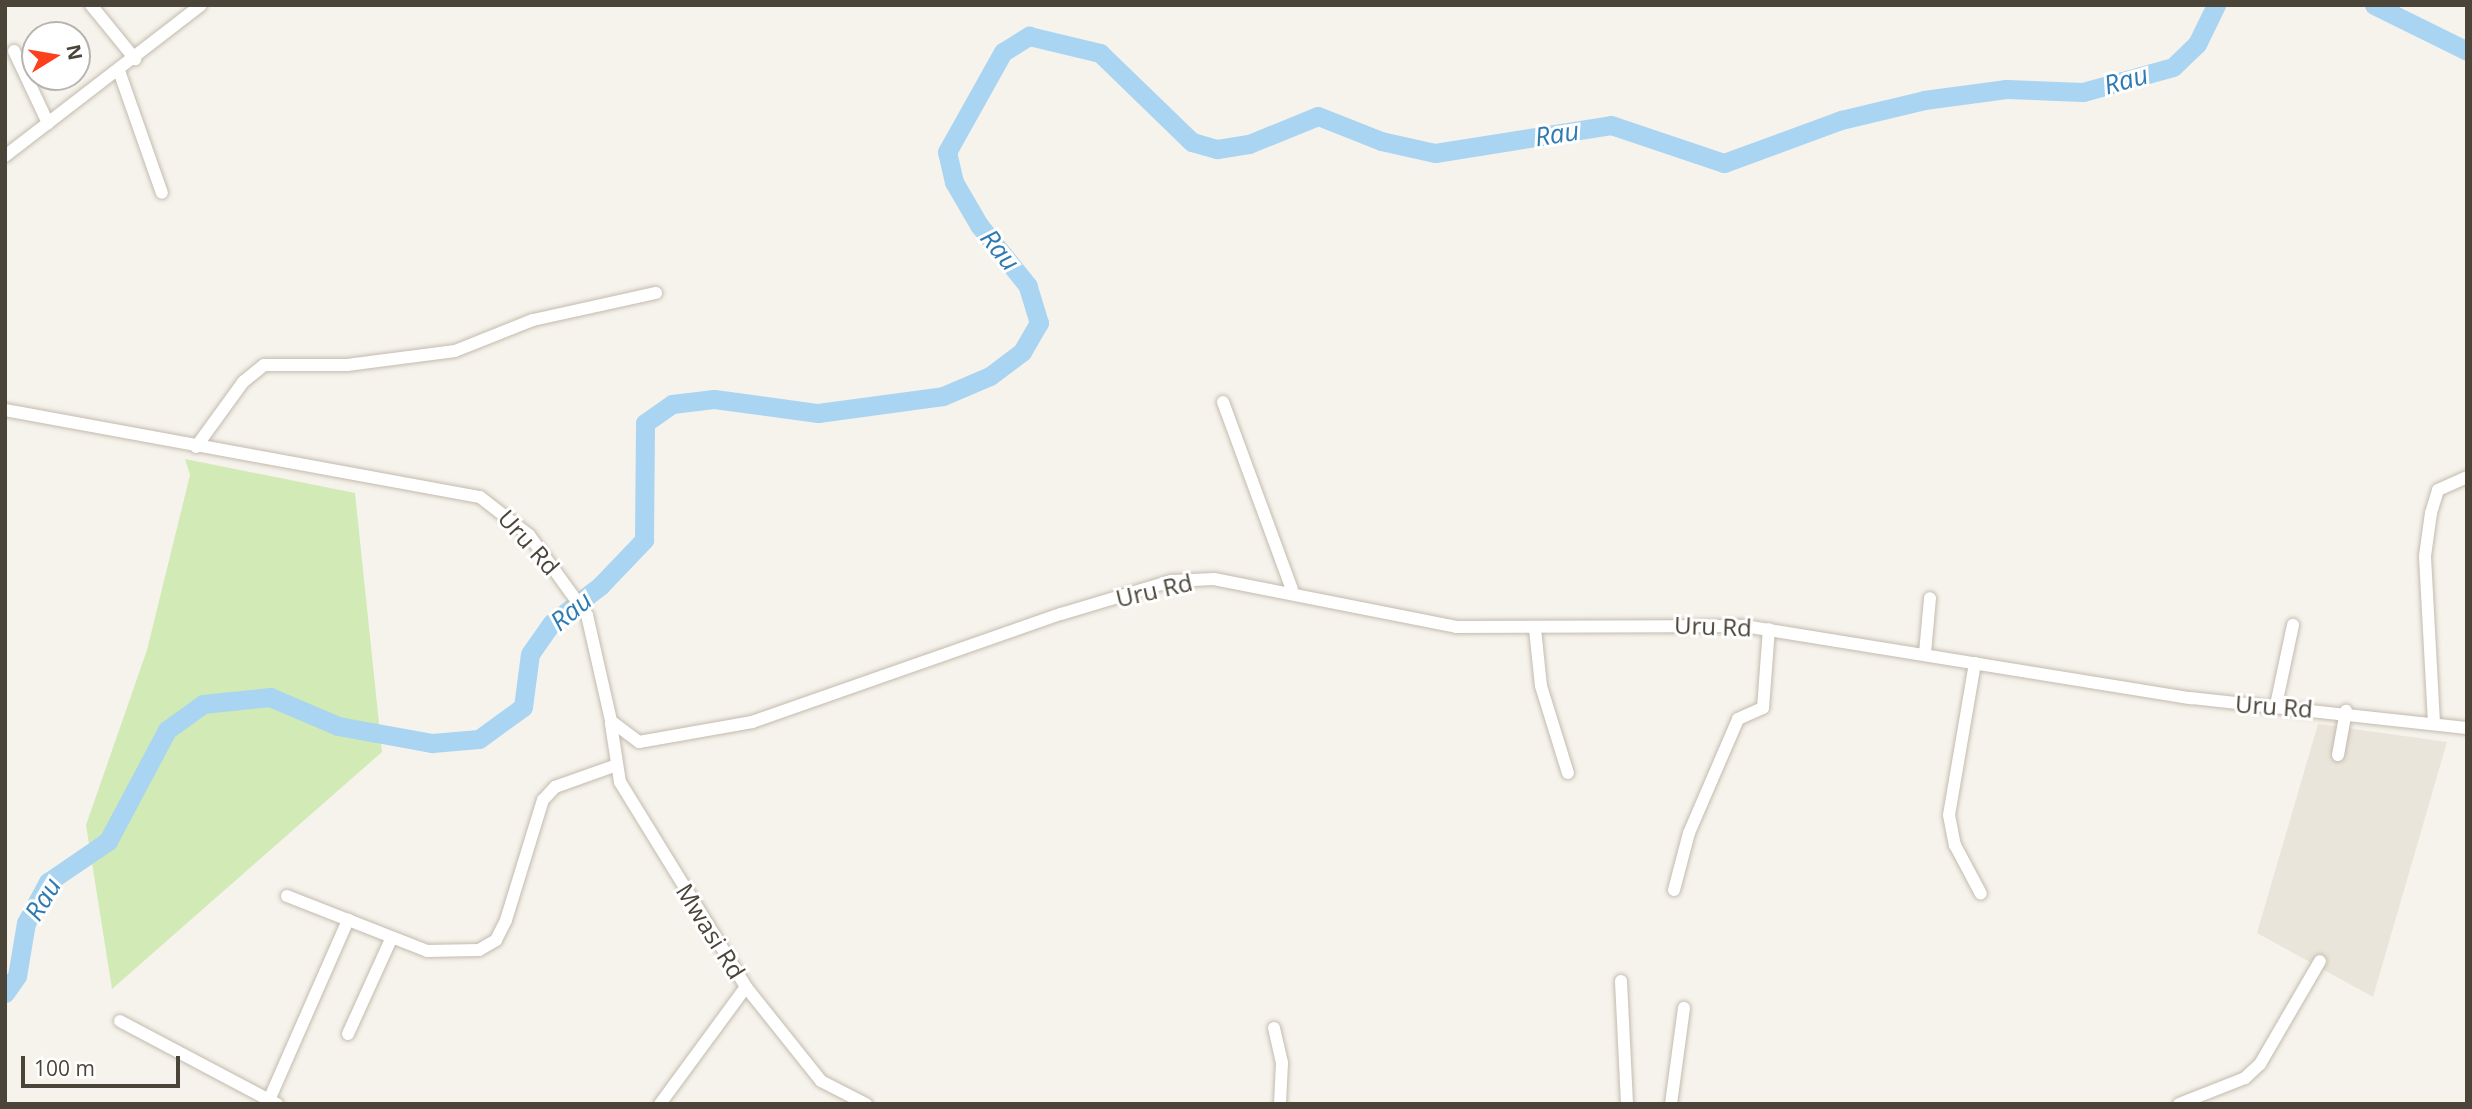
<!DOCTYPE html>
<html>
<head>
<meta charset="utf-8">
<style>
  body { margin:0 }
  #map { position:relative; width:2472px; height:1109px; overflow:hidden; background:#f6f3ec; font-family:"Open Sans",sans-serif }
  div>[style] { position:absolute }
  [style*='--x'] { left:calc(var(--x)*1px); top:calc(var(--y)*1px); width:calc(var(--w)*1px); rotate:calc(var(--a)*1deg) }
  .residential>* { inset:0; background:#eae5da }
  .green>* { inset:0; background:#d2eab5 }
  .river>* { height:19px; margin:-9.5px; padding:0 9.5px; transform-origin:9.5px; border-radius:9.5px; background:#a9d4f2 }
  .roads { filter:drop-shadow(0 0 2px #c2bbae) drop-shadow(0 0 2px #c2bbae) }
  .minor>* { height:12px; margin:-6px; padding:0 6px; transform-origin:6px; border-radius:6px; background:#fff }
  span { translate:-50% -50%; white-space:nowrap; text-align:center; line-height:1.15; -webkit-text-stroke:6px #fff; paint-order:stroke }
  .street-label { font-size:24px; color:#4b4439 }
  .water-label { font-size:26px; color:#2e7ab2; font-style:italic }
  .frame { position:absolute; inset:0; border:7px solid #4b4439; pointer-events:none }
  .north { position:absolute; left:21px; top:21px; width:70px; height:70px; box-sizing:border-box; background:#fff; border:2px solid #b7b4b0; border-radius:50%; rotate:79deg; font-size:19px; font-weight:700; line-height:28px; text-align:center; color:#4b4439 }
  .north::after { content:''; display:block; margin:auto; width:24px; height:32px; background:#fc3f1d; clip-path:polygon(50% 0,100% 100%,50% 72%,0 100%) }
  .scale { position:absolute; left:21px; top:1056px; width:159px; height:32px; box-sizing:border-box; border:4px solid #4b4439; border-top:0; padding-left:9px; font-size:21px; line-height:24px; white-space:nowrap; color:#4b4439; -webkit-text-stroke:5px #fff; paint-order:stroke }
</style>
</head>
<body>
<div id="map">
  <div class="residential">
    <i style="clip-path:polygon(2318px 724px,2447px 742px,2373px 997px,2257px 933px)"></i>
  </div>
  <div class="green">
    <i style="clip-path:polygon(185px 459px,355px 493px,382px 752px,112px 989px,86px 825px,147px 650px,190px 475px)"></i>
  </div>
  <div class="river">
    <i style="--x:2374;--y:5;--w:104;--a:26.3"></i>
    <i style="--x:5;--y:993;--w:21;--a:-55"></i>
    <i style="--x:17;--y:976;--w:54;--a:-80.4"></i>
    <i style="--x:26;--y:923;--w:47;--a:-61.8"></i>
    <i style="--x:48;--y:882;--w:73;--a:-34.3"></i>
    <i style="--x:108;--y:841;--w:126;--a:-62"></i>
    <i style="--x:167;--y:730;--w:44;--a:-35.8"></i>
    <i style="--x:203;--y:704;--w:67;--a:-6"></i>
    <i style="--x:270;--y:697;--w:74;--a:23.1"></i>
    <i style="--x:338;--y:726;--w:96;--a:10.3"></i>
    <i style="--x:432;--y:743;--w:47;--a:-4.9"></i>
    <i style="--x:479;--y:739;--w:54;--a:-36"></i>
    <i style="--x:523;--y:707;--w:53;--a:-82.5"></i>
    <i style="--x:530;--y:654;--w:38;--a:-55"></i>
    <i style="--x:552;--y:623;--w:61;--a:-37.6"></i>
    <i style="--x:600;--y:586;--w:64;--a:-46.3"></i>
    <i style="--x:644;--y:540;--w:117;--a:-89.5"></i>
    <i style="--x:645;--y:423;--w:33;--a:-35"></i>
    <i style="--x:672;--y:404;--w:42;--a:-6.8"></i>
    <i style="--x:714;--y:399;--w:105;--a:7.7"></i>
    <i style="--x:818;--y:413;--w:126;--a:-7.7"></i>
    <i style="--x:943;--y:396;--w:51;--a:-23.1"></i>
    <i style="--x:990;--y:376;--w:40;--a:-37"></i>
    <i style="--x:1022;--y:352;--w:34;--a:-60"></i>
    <i style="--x:1039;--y:323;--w:39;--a:-107"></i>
    <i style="--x:1028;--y:286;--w:78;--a:-128.8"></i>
    <i style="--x:979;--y:225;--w:50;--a:-120.2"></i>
    <i style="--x:954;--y:182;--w:31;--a:-103"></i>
    <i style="--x:947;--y:152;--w:115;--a:-60.8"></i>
    <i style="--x:1003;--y:52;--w:31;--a:-32"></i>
    <i style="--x:1029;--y:36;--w:73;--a:13.5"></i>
    <i style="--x:1100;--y:53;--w:128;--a:44.1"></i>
    <i style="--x:1192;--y:142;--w:26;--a:16"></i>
    <i style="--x:1217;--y:149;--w:32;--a:-9"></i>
    <i style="--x:1249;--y:144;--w:74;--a:-22.1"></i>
    <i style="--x:1318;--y:116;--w:68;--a:21.6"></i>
    <i style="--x:1381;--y:141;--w:55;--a:12.5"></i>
    <i style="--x:1435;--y:153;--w:178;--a:-9"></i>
    <i style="--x:1611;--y:125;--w:119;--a:18.6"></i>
    <i style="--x:1724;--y:163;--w:125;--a:-20.2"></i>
    <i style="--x:1841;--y:120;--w:85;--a:-13.5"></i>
    <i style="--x:1924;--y:100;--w:83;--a:-7.6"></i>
    <i style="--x:2006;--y:89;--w:77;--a:2.2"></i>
    <i style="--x:2083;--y:92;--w:93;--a:-15.5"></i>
    <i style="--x:2173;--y:67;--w:33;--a:-44"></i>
    <i style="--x:2197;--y:44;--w:43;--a:-64"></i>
  </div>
  <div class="roads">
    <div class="minor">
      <i style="--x:91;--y:5;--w:70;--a:50.8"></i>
      <i style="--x:14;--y:51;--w:80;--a:64.7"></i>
      <i style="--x:119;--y:71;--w:129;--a:70.6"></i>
      <i style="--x:5;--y:156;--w:247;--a:-37.6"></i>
      <i style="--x:1223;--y:402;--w:200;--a:69.8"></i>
      <i style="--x:5;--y:410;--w:483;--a:10.4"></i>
      <i style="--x:480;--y:497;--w:62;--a:37.8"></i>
      <i style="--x:529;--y:535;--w:99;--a:54.1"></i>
      <i style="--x:587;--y:615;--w:109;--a:77.2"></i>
      <i style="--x:611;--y:721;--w:35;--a:37"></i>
      <i style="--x:639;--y:742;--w:115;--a:-10"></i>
      <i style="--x:752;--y:722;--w:327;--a:-19.3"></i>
      <i style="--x:1061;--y:614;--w:116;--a:-16.6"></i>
      <i style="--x:1172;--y:581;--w:42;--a:-2.7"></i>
      <i style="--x:1214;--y:579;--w:247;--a:11.2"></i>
      <i style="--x:1456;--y:627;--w:288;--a:-0.2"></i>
      <i style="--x:1744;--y:626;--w:453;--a:9.2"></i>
      <i style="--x:2191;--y:698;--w:278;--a:6.2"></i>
      <i style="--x:196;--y:447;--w:80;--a:-54.1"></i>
      <i style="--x:243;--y:382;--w:27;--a:-39"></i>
      <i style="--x:264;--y:365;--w:83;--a:0"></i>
      <i style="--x:347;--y:365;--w:109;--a:-7.4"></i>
      <i style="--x:455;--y:351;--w:84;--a:-21.7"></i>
      <i style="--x:533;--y:320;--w:126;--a:-12.4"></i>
      <i style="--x:1535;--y:629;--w:57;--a:84"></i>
      <i style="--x:1541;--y:686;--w:91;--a:72.8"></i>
      <i style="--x:1925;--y:653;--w:55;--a:-84.8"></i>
      <i style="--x:1975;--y:663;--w:154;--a:99.7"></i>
      <i style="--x:1949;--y:815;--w:31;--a:79"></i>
      <i style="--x:1955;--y:845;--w:55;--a:62"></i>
      <i style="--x:2276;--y:705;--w:82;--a:-78"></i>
      <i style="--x:2434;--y:723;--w:167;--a:-93.1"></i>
      <i style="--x:2425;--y:556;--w:43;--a:-82.1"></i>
      <i style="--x:2431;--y:513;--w:24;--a:-73"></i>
      <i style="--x:2438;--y:490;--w:32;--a:-24"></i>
      <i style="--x:611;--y:724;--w:59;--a:81.2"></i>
      <i style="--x:620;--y:782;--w:241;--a:58.4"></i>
      <i style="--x:746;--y:987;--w:120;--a:51.4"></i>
      <i style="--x:821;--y:1081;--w:51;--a:27.1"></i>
      <i style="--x:2338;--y:755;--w:45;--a:-79.7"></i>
      <i style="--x:1674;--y:890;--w:59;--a:-75.3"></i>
      <i style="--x:1689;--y:833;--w:124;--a:-66.7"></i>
      <i style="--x:1738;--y:719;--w:27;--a:-24"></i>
      <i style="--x:1763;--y:708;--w:79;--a:-85.7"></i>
      <i style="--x:287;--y:896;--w:150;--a:21.4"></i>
      <i style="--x:427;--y:951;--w:52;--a:-1.1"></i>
      <i style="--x:479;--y:950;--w:20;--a:-30"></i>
      <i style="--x:496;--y:940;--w:22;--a:-63"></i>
      <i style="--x:506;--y:920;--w:126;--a:-72.9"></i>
      <i style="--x:543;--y:800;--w:18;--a:-47"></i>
      <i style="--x:555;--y:787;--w:63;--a:-19.6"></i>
      <i style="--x:1621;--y:981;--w:123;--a:87.2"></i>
      <i style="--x:120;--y:1021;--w:178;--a:27.9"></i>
      <i style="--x:1274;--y:1028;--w:36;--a:77"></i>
      <i style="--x:1282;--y:1063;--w:41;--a:92.8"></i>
      <i style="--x:348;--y:1034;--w:104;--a:-65.6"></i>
      <i style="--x:269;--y:1100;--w:197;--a:-66.3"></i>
      <i style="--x:660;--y:1104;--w:145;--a:-53.7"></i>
      <i style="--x:1671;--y:1104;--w:97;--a:-82.3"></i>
      <i style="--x:2179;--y:1104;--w:71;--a:-21.5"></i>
      <i style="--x:2245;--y:1078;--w:21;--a:-43"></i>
      <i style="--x:2260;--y:1064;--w:119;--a:-59.8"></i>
    </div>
  </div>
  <div class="street-label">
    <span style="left:529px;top:542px;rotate:48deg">Uru Rd</span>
    <span style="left:1154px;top:590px;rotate:-13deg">Uru Rd</span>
    <span style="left:1713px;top:626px;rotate:2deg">Uru Rd</span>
    <span style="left:2274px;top:706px;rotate:4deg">Uru Rd</span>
    <span style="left:711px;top:931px;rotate:58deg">Mwasi Rd</span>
  </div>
  <div class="water-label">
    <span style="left:2126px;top:80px;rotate:-16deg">Rau</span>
    <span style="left:1557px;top:134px;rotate:-9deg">Rau</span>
    <span style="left:1000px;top:250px;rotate:51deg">Rau</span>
    <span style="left:571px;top:611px;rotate:-40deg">Rau</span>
    <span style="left:43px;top:899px;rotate:-59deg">Rau</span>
  </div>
  <div class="frame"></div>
  <div class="north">N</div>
  <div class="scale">100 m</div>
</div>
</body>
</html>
